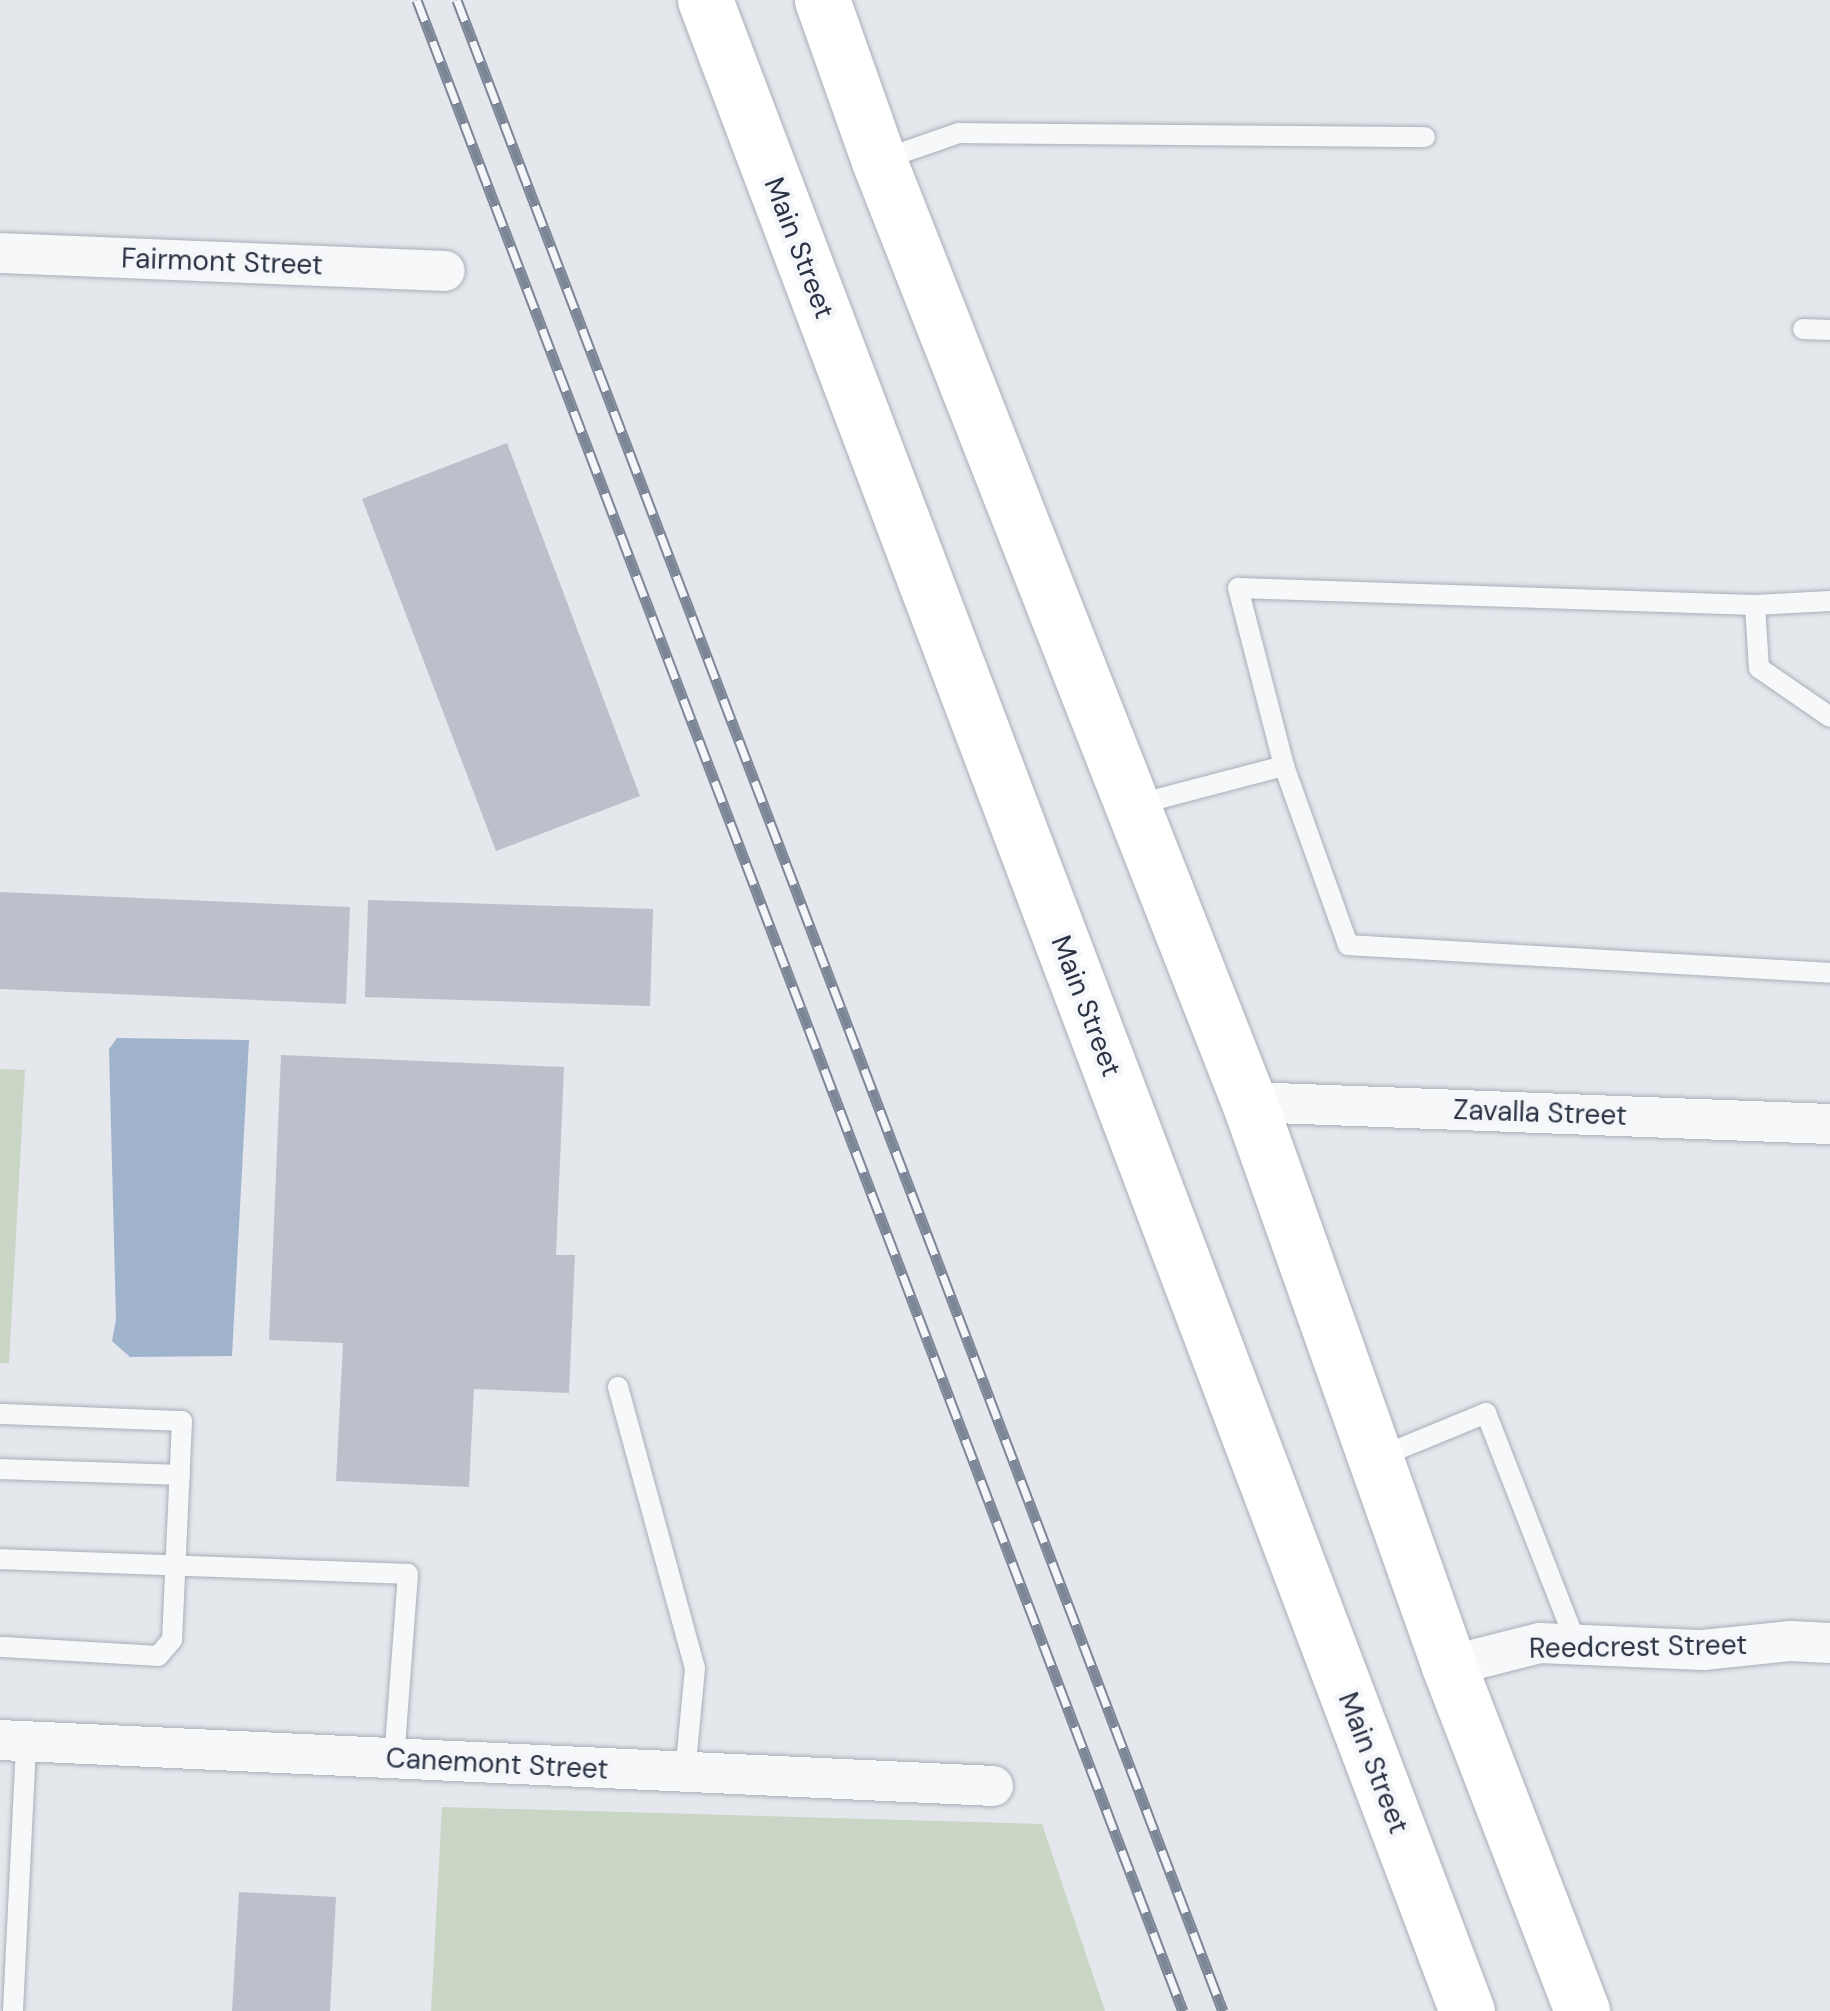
<!DOCTYPE html>
<html>
<head>
<meta charset="utf-8">
<style>
  body { margin:0 }
  #map { position:relative; width:1830px; height:2011px; overflow:hidden; background:#e4e7ec; font-family:"DM Sans",sans-serif }
  div>[style] { position:absolute }
  [style*='--x'] { left:calc(var(--x)*1px); top:calc(var(--y)*1px); width:calc(var(--w)*1px); rotate:calc(var(--a)*1deg) }
  .green>* { inset:0; background:#c9d6c5 }
  .water>* { inset:0; background:#9fb4cc }
  .building>* { inset:0; background:#bbc0ca }
  .roads { filter:drop-shadow(0 0 2px #a9aeb7) drop-shadow(0 0 2px #a9aeb7) }
  .service>* { height:20px; margin:-10px; padding:0 10px; transform-origin:10px; border-radius:10px; background:#f7f8fa }
  .minor>* { height:40px; margin:-20px; padding:0 20px; transform-origin:20px; border-radius:20px; background:#f7f8fa }
  .trunk>* { height:55px; margin:-27.5px; padding:0 27.5px; transform-origin:27.5px; border-radius:27.5px; background:#fff }
  .rail>* { height:11px; margin-top:-5.5px; transform-origin:0; background:repeating-linear-gradient(90deg,#f4f6f9 0 22px,#7d8696 0 44px); box-sizing:border-box; border-block:2px solid #7d8696 }
  span { translate:-50% -50%; white-space:nowrap; text-align:center; line-height:1.15; -webkit-text-stroke:9px #f4f6f9; paint-order:stroke }
  .street-label { font-size:28px; color:#2b3445 }
</style>
</head>
<body>
<div id="map">
  <div class="green">
    <i style="clip-path:polygon(0 1069px,25px 1070px,9px 1363px,0 1363px)"></i>
    <i style="clip-path:polygon(442px 1807px,1042px 1824px,1105px 2011px,431px 2011px)"></i>
  </div>
  <div class="water">
    <i style="clip-path:polygon(117px 1038px,249px 1040px,232px 1356px,130px 1357px,112px 1341px,116px 1319px,109px 1049px)"></i>
  </div>
  <div class="building">
    <i style="clip-path:polygon(507px 443px,640px 796px,496px 851px,362px 499px)"></i>
    <i style="clip-path:polygon(0 892px,350px 907px,346px 1004px,0 989px)"></i>
    <i style="clip-path:polygon(368px 900px,653px 909px,650px 1006px,365px 997px)"></i>
    <i style="clip-path:polygon(281px 1055px,564px 1067px,556px 1255px,575px 1255px,569px 1393px,474px 1389px,469px 1487px,336px 1481px,343px 1343px,269px 1340px)"></i>
    <i style="clip-path:polygon(239px 1892px,336px 1897px,330px 2011px,232px 2011px)"></i>
  </div>
  <div class="roads">
    <div class="service">
      <i style="--x:881;--y:160;--w:83;--a:-19.1"></i>
      <i style="--x:959;--y:133;--w:466;--a:0.5"></i>
      <i style="--x:1803;--y:329;--w:27;--a:2"></i>
      <i style="--x:1830;--y:601;--w:75;--a:176.9"></i>
      <i style="--x:1755;--y:605;--w:517;--a:-178.12"></i>
      <i style="--x:1238;--y:588;--w:184;--a:75.5"></i>
      <i style="--x:1284;--y:766;--w:190;--a:70.3"></i>
      <i style="--x:1348;--y:945;--w:483;--a:3.3"></i>
      <i style="--x:1755;--y:605;--w:63;--a:86.4"></i>
      <i style="--x:1759;--y:668;--w:86;--a:34.6"></i>
      <i style="--x:1135;--y:805;--w:154;--a:-14.7"></i>
      <i style="--x:618;--y:1387;--w:291;--a:74.7"></i>
      <i style="--x:695;--y:1668;--w:105;--a:95.4"></i>
      <i style="--x:0;--y:1414;--w:182;--a:2.2"></i>
      <i style="--x:182;--y:1421;--w:219;--a:92.6"></i>
      <i style="--x:172;--y:1640;--w:21;--a:131"></i>
      <i style="--x:158;--y:1656;--w:158;--a:-176.7"></i>
      <i style="--x:1377;--y:1458;--w:118;--a:-22.4"></i>
      <i style="--x:1486;--y:1413;--w:249;--a:68.6"></i>
      <i style="--x:0;--y:1469;--w:180;--a:1.9"></i>
      <i style="--x:0;--y:1559;--w:408;--a:2.1"></i>
      <i style="--x:408;--y:1574;--w:186;--a:94.3"></i>
      <i style="--x:13;--y:2011;--w:269;--a:-87.2"></i>
    </div>
    <div class="minor">
      <i style="--x:0;--y:253;--w:445;--a:2.3"></i>
      <i style="--x:1249;--y:1102;--w:581;--a:2.17"></i>
      <i style="--x:1449;--y:1666;--w:94;--a:-14.2"></i>
      <i style="--x:1540;--y:1643;--w:163;--a:2.5"></i>
      <i style="--x:1703;--y:1650;--w:87;--a:-5.9"></i>
      <i style="--x:1790;--y:1641;--w:40;--a:2.9"></i>
      <i style="--x:0;--y:1740;--w:994;--a:2.65"></i>
    </div>
    <div class="trunk">
      <i style="--x:705;--y:0;--w:2151;--a:69.25"></i>
      <i style="--x:822;--y:0;--w:171;--a:70.5"></i>
      <i style="--x:879;--y:161;--w:1011;--a:68.54"></i>
      <i style="--x:1249;--y:1102;--w:598;--a:70.47"></i>
      <i style="--x:1449;--y:1666;--w:370;--a:68.9"></i>
    </div>
  </div>
  <div class="rail">
    <i style="--x:417;--y:0;--w:2152;--a:69.15"></i>
    <i style="--x:457;--y:0;--w:2152;--a:69.15"></i>
  </div>
  <div class="street-label">
    <span style="left:799px;top:248px;rotate:69deg">Main Street</span>
    <span style="left:222px;top:262px;rotate:2deg">Fairmont Street</span>
    <span style="left:1086px;top:1006px;rotate:69deg">Main Street</span>
    <span style="left:1540px;top:1113px;rotate:2deg">Zavalla Street</span>
    <span style="left:1638px;top:1647px;rotate:-1deg">Reedcrest Street</span>
    <span style="left:1373px;top:1763px;rotate:69deg">Main Street</span>
    <span style="left:497px;top:1764px;rotate:3deg">Canemont Street</span>
  </div>
</div>
</body>
</html>
